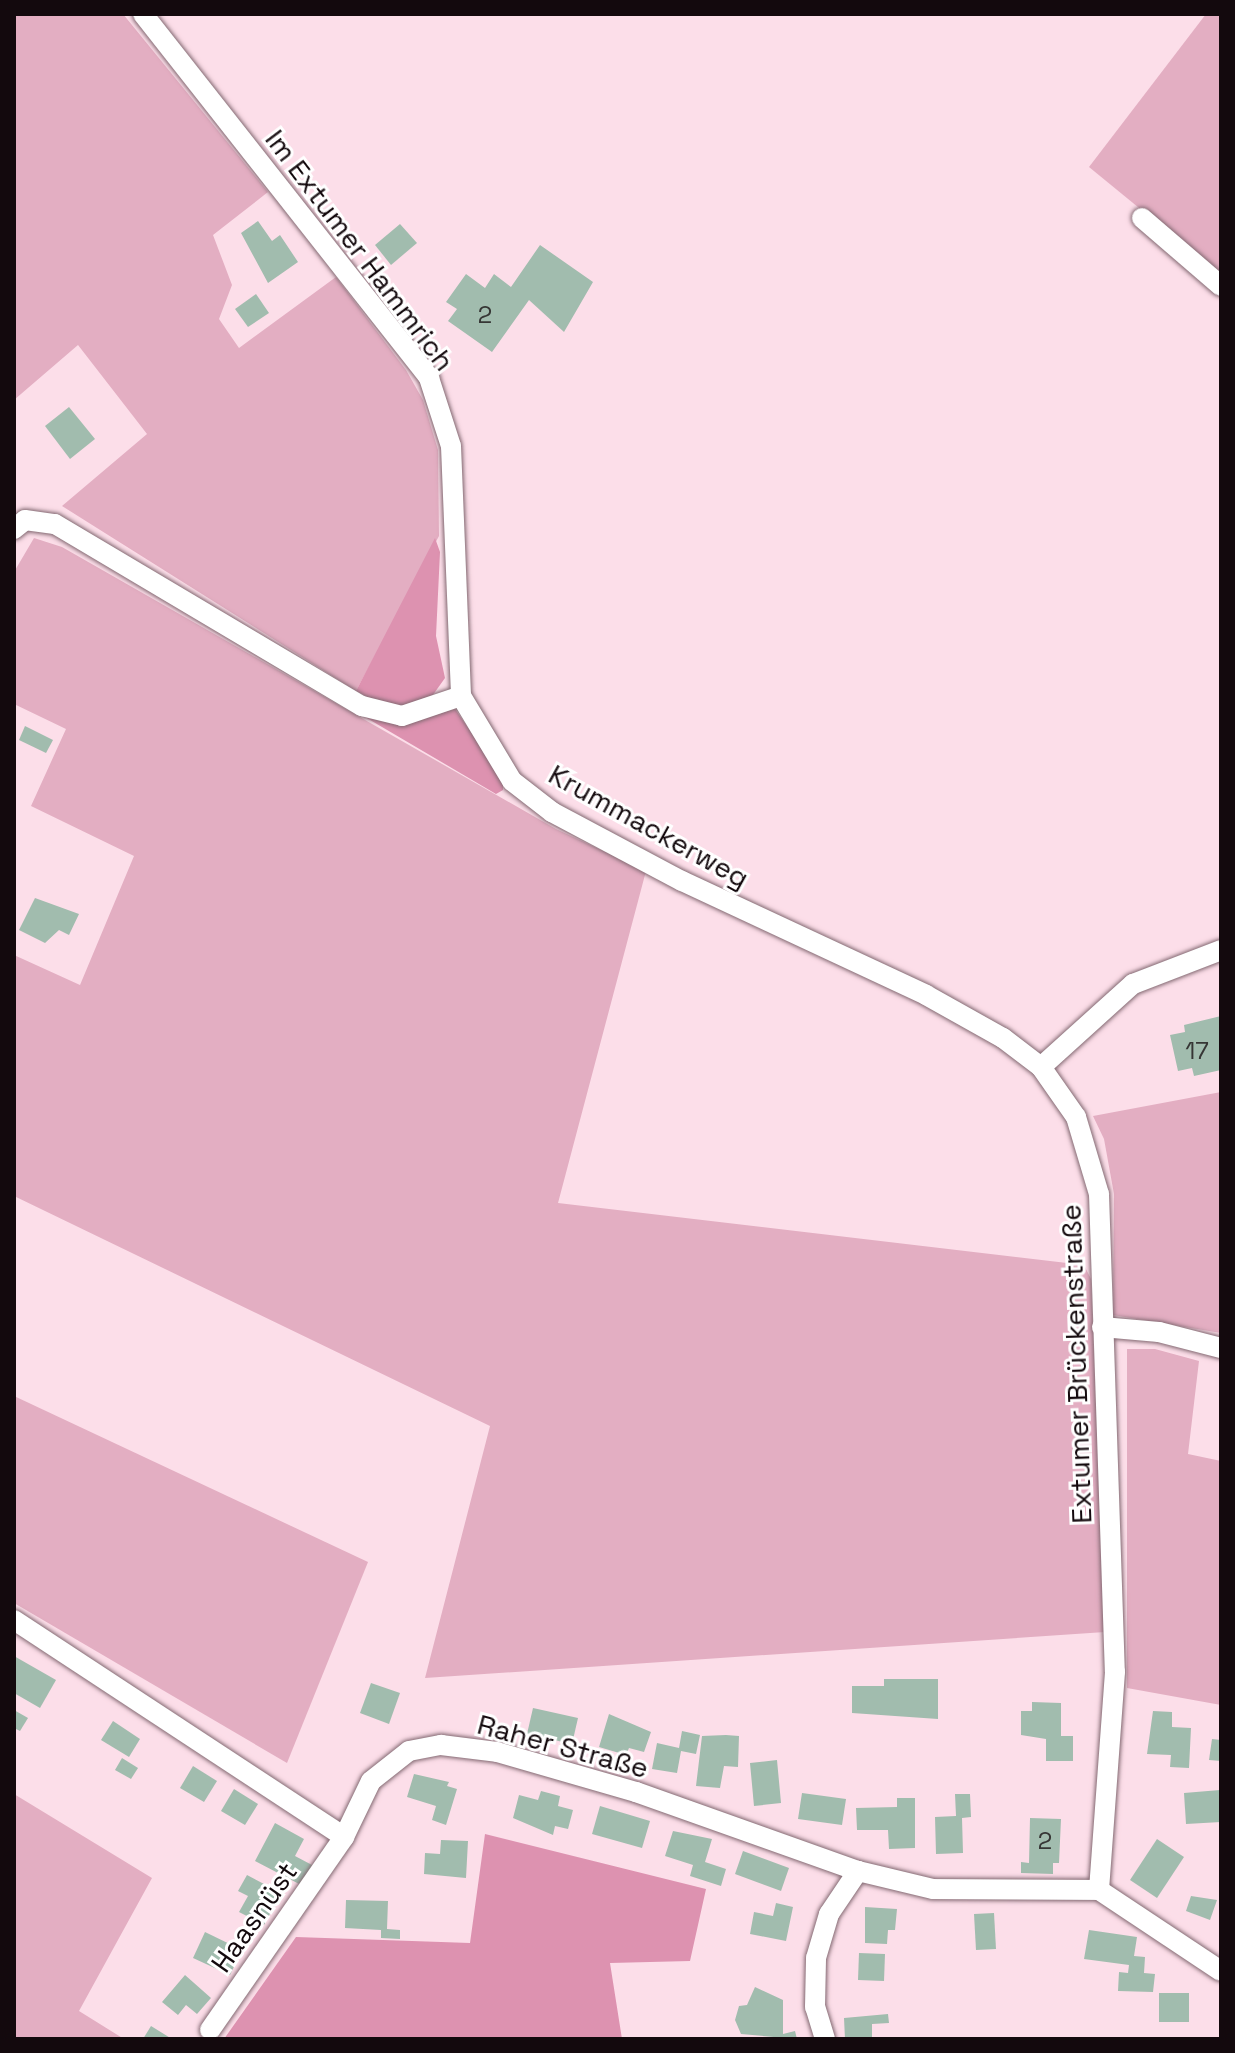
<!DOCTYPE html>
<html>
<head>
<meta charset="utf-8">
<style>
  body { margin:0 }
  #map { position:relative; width:1235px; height:2053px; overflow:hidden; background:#fcdee9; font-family:"Space Grotesk",sans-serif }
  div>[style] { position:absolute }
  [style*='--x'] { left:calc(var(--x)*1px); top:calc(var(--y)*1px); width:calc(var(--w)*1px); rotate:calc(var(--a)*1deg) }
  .green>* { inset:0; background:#e3aec2 }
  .forest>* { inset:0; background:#dd92b0 }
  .building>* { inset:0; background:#a1bcae }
  .roads { filter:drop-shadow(0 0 2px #836972) drop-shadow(0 0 2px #836972) }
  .minor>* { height:20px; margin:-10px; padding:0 10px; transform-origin:10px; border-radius:10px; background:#fff }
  span { translate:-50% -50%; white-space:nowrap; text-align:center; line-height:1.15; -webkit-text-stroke:6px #fff; paint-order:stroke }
  .number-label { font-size:24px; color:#363635 }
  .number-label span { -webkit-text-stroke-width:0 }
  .street-label { font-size:28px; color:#13090d }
  .frame { position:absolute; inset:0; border:16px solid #13090d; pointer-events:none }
</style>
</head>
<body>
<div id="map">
  <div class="green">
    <i style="clip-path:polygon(14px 14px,123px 14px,268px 192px,213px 235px,232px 285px,219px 319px,239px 348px,336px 277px,406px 370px,423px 400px,438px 450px,439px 536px,356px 691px,62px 506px,147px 434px,78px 345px,14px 400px)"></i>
    <i style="clip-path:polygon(1206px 14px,1221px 14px,1221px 275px,1089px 167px)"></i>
    <i style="clip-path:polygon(34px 538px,62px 547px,556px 829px,646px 871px,558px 1203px,1084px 1265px,1091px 1279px,1105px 1632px,425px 1678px,490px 1426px,14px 1196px,14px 955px,80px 985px,134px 856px,31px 806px,66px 729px,14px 704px,14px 572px)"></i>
    <i style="clip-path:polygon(1221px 1092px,1221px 1333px,1113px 1315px,1114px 1194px,1104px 1139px,1093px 1116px)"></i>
    <i style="clip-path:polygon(1127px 1349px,1155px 1349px,1199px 1361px,1188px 1454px,1221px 1461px,1221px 1705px,1127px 1688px)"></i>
    <i style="clip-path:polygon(14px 1396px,368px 1562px,287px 1763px,14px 1603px)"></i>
    <i style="clip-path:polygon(14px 1794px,152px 1878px,79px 2011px,124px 2039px,14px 2039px)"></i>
  </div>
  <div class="forest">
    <i style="clip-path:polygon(435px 538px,440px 552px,436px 636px,445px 678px,430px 699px,404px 707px,377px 702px,356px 691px)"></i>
    <i style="clip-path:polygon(455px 709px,503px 778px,503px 790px,496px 794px,365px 717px,432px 716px)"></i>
    <i style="clip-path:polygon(485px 1834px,706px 1889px,690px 1961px,610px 1963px,622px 2039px,224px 2039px,296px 1937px,470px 1943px)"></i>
  </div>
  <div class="building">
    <i style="clip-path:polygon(258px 221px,272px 241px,280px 235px,298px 262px,268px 283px,241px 233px)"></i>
    <i style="clip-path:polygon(400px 224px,417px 243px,391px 265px,375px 245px)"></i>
    <i style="clip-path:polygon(540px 245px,593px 282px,564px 332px,529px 300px,492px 352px,448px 321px,457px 309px,446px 302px,466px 274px,485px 288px,494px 274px,511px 287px)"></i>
    <i style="clip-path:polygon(256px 294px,269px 313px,248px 327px,235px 309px)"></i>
    <i style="clip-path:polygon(69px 407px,95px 439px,70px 459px,45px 426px)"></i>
    <i style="clip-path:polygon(25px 726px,53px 740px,46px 753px,19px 740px)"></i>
    <i style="clip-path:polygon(35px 898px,79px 914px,69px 935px,59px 930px,45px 943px,19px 930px)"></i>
    <i style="clip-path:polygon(1221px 1016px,1221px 1070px,1194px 1076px,1192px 1068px,1178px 1071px,1170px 1035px,1185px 1032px,1184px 1025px)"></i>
    <i style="clip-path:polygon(14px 1656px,56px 1680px,40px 1708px,14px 1693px)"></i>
    <i style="clip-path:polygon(884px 1679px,938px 1679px,938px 1719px,852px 1713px,852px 1686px,884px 1686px)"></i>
    <i style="clip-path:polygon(371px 1683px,400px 1693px,389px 1724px,360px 1713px)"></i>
    <i style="clip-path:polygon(1032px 1702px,1061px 1703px,1061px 1736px,1073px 1736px,1073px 1761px,1046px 1761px,1046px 1739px,1021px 1735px,1021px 1711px,1032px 1711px)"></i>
    <i style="clip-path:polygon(533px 1708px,578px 1718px,572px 1744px,527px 1734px)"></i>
    <i style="clip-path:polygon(14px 1710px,28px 1718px,20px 1731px,14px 1728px)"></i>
    <i style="clip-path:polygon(1153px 1711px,1172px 1712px,1172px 1727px,1191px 1728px,1189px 1768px,1170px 1767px,1171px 1755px,1147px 1754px)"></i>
    <i style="clip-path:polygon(609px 1714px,651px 1732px,644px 1752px,629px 1748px,626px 1755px,599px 1747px)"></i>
    <i style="clip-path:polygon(113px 1721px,140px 1739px,129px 1757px,101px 1740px)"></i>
    <i style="clip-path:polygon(682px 1731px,700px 1735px,696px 1754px,681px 1751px,677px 1773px,652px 1769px,657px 1743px,679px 1748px)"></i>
    <i style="clip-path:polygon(726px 1735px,739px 1736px,738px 1767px,724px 1766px,720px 1788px,696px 1786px,702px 1736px)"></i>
    <i style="clip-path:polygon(1212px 1739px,1221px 1740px,1221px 1761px,1209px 1760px)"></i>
    <i style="clip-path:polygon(122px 1758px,138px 1768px,131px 1779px,115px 1770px)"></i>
    <i style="clip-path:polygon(777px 1760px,781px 1803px,754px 1806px,750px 1763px)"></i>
    <i style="clip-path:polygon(193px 1766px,217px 1781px,204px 1802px,180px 1788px)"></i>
    <i style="clip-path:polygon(414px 1774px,449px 1782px,447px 1786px,457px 1789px,446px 1825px,432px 1820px,436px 1806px,407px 1797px)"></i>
    <i style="clip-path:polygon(234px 1789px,258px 1804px,245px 1825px,221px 1811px)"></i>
    <i style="clip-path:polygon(1220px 1790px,1221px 1822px,1186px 1824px,1184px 1793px)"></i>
    <i style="clip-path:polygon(541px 1791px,560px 1796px,558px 1806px,573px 1810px,568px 1829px,555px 1826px,553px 1835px,513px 1818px,519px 1795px,538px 1800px)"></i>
    <i style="clip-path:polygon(802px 1793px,846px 1799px,842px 1825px,798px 1819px)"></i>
    <i style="clip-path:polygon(955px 1794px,970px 1794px,971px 1817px,962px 1818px,963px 1853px,936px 1854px,935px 1817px,956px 1816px)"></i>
    <i style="clip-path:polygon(897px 1798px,915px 1798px,915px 1848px,889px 1849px,888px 1830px,857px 1830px,856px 1808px,897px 1807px)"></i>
    <i style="clip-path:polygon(600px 1806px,650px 1821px,642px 1848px,592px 1834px)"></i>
    <i style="clip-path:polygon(1030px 1818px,1061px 1819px,1059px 1863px,1053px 1863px,1053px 1874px,1021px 1873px,1021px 1862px,1029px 1863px)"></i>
    <i style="clip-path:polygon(275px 1823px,304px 1839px,295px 1856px,312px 1865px,301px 1885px,255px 1861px)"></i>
    <i style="clip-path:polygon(673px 1831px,712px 1839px,705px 1862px,726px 1869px,721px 1886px,690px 1876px,693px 1865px,665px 1856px)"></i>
    <i style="clip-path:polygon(1157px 1839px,1184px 1857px,1157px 1898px,1130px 1880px)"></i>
    <i style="clip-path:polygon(441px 1840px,468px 1841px,466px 1878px,424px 1874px,425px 1853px,440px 1854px)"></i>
    <i style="clip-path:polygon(743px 1851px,789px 1868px,781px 1891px,735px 1874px)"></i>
    <i style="clip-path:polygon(247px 1875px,281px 1893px,264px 1925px,239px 1912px,248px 1896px,238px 1891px)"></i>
    <i style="clip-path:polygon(1191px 1896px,1217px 1900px,1210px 1920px,1186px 1911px)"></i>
    <i style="clip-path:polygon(346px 1900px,388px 1901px,387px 1929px,400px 1930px,400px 1939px,381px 1938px,381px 1930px,345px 1928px)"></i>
    <i style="clip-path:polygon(776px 1903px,793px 1907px,786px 1941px,750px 1934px,754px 1912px,773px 1916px)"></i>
    <i style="clip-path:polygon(865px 1907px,897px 1909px,895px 1930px,888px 1930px,887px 1944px,865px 1943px)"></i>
    <i style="clip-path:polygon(994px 1913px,996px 1949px,976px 1950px,974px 1914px)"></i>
    <i style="clip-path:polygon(1089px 1930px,1137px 1937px,1134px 1956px,1145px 1957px,1144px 1973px,1155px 1974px,1153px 1992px,1118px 1991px,1119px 1972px,1128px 1973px,1129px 1965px,1084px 1959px)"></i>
    <i style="clip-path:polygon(205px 1932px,242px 1950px,230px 1975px,193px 1958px)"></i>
    <i style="clip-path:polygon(859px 1953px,885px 1954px,884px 1981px,858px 1980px)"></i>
    <i style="clip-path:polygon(185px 1975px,211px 1998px,197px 2014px,186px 2005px,178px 2015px,162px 2002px)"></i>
    <i style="clip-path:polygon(755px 1987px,783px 2000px,783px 2034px,795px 2031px,797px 2039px,741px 2034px,735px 2020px,739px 2006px,747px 2005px)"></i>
    <i style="clip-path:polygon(1159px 1993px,1189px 1993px,1189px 2022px,1159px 2022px)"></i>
    <i style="clip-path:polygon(888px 2014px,889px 2023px,872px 2024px,872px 2039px,845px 2039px,844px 2018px)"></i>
    <i style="clip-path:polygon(151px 2026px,172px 2039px,143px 2039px)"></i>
  </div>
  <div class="roads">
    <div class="minor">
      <i style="--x:143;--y:14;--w:463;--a:51.8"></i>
      <i style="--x:429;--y:378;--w:71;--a:72.1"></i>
      <i style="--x:451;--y:446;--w:250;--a:87.7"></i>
      <i style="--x:461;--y:696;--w:99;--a:59"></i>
      <i style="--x:512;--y:781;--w:51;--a:37.8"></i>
      <i style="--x:552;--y:812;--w:147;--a:28"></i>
      <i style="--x:682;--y:881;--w:269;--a:25"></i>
      <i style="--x:926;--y:995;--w:88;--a:29.2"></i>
      <i style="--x:1003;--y:1038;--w:48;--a:37.3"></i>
      <i style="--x:1041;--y:1067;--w:61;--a:55"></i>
      <i style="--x:1076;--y:1117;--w:80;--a:73.4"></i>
      <i style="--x:1099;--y:1194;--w:478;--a:88.1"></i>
      <i style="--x:1115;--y:1672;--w:219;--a:94.2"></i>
      <i style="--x:1142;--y:218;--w:104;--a:40.7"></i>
      <i style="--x:14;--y:529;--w:14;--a:-39"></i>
      <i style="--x:25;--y:520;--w:30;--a:8"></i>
      <i style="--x:55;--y:524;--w:357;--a:30.7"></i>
      <i style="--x:362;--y:706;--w:41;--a:14"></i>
      <i style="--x:402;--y:716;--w:62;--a:-18.7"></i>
      <i style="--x:1041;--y:1067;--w:124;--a:-42.1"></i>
      <i style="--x:1133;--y:984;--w:94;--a:-21.1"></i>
      <i style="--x:1102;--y:1327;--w:57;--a:5"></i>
      <i style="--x:1159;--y:1332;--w:64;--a:14.5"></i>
      <i style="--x:14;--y:1620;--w:395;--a:33.3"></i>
      <i style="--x:1099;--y:1890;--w:146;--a:33.6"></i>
      <i style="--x:210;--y:2030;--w:235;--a:-55.2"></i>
      <i style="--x:344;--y:1837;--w:62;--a:-64.3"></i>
      <i style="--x:371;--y:1781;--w:48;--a:-38.3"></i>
      <i style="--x:409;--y:1751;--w:33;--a:-11"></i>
      <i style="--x:441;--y:1745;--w:56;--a:7.1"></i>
      <i style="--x:497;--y:1752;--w:145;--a:16.1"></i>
      <i style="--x:636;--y:1792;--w:236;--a:19.6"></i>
      <i style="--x:858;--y:1871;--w:77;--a:13.5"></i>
      <i style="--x:933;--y:1889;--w:166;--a:0.3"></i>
      <i style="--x:825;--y:2039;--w:34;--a:-107"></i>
      <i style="--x:815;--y:2007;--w:49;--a:-88.8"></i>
      <i style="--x:816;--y:1958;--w:46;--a:-73.5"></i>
      <i style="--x:829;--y:1914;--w:52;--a:-56"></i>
    </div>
  </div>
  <div class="number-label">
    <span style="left:485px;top:315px">2</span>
    <span style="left:1197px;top:1051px">17</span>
    <span style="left:1045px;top:1841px">2</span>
  </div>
  <div class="street-label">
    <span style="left:360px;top:250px;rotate:53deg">Im Extumer Hammrich</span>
    <span style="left:649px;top:826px;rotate:29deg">Krummackerweg</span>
    <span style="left:1076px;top:1364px;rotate:-92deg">Extumer Brückenstraße</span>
    <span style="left:563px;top:1746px;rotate:15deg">Raher Straße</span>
    <span style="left:254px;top:1917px;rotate:-55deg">Haasnüst</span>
  </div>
  <div class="frame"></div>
</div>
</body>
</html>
